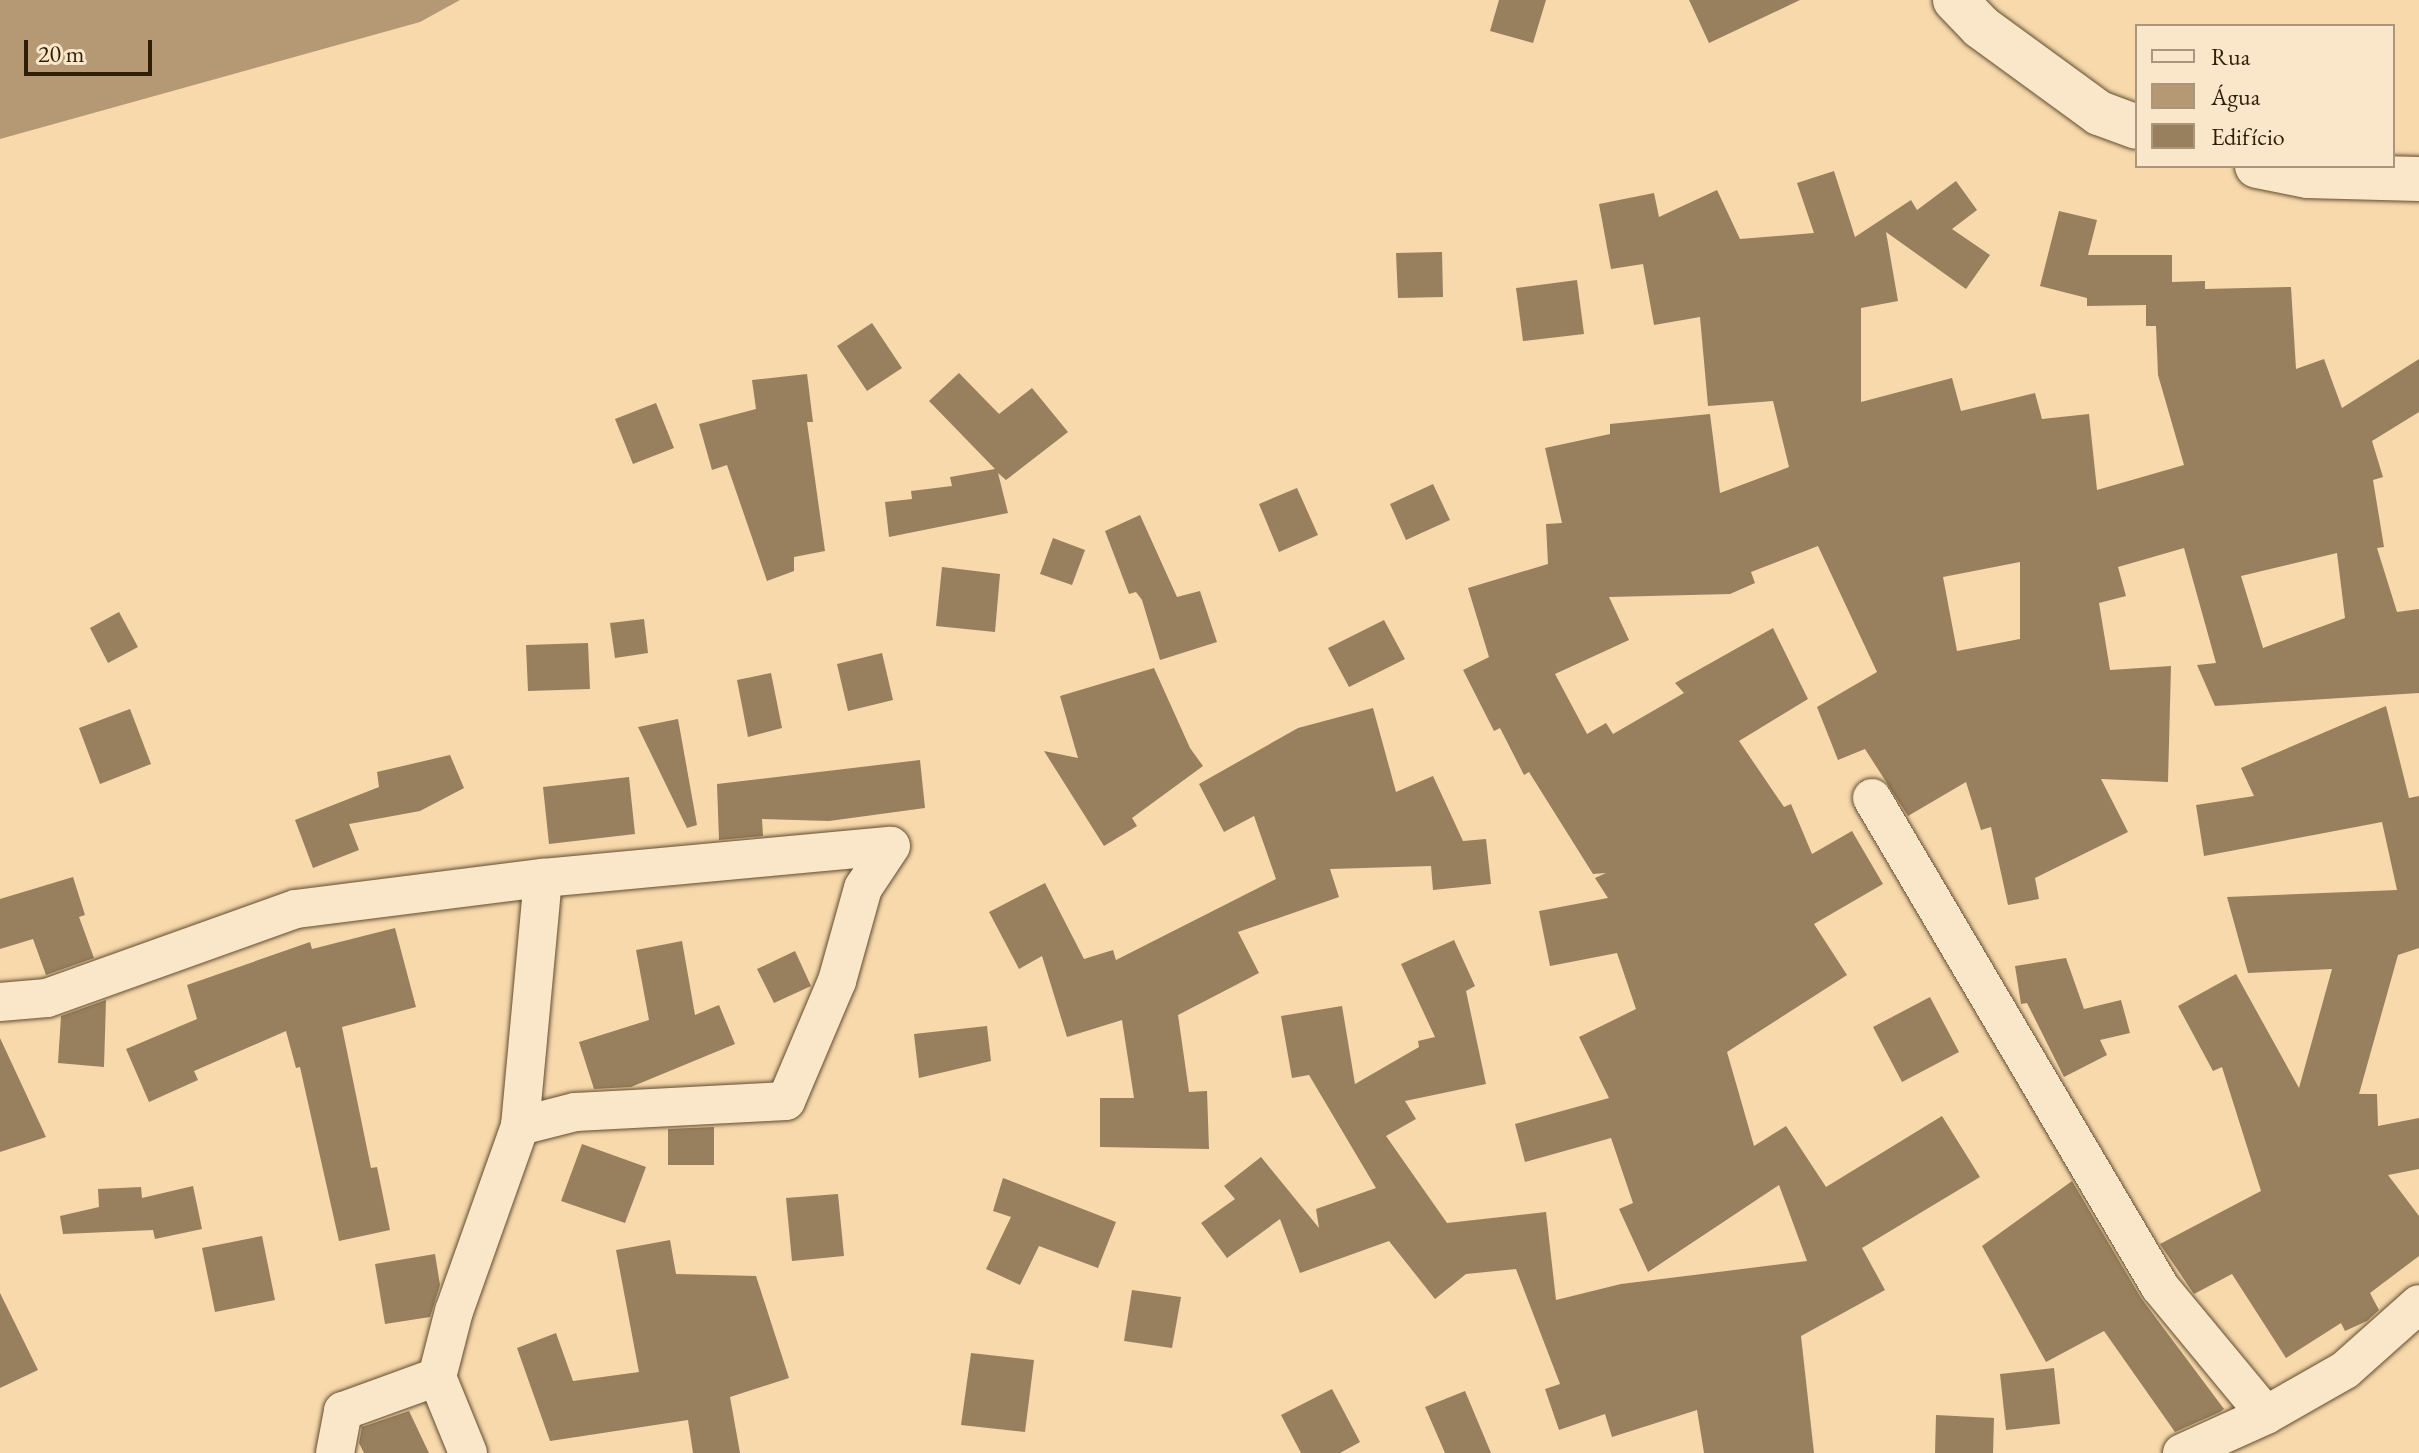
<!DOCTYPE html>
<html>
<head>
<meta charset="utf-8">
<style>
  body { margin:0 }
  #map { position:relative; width:2419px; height:1453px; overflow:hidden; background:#f7d9ac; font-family:"EB Garamond",serif }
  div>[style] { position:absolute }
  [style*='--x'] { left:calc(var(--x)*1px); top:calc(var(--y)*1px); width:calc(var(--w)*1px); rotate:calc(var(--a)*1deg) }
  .water>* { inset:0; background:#b49974 }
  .building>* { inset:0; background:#987f5d }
  .roads { filter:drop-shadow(0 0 2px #624d30) drop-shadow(0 0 2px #624d30) }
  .minor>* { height:38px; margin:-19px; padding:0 19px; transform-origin:19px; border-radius:19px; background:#fae6c9 }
  .secondary>* { height:44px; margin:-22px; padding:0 22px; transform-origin:22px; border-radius:22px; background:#fae6c9 }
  span { translate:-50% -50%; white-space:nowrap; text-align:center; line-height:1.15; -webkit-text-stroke:7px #fae6c9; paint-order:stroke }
  .legend { position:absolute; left:2135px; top:24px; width:260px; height:144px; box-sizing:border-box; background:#fae6c9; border:2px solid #aa967b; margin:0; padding:10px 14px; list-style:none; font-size:24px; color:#311e07 }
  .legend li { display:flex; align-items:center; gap:16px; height:40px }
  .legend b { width:40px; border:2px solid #aa967b }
  .scale { position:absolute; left:24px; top:40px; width:128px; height:36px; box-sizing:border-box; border:4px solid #311e07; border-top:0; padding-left:10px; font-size:24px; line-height:28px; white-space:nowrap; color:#311e07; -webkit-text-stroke:6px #fae6c9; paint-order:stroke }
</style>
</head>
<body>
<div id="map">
  <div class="water">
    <i style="clip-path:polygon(0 0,460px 0,420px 22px,0 139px)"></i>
  </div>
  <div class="building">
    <i style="clip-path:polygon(1499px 0,1546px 0,1533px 43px,1490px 31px)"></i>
    <i style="clip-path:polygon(1689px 0,1800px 0,1709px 43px)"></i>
    <i style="clip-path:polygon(evenodd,1834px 171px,1855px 237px,1911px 200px,1917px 210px,1956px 181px,1977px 210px,1952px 229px,1990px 255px,1966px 289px,1886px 232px,1898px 301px,1861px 308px,1861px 402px,1952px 378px,1961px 411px,2035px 393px,2042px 419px,2089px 414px,2097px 490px,2184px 465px,2158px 375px,2156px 326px,2146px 326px,2146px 305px,2087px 306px,2087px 298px,2040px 286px,2059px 211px,2097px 220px,2088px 255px,2172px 255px,2172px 282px,2205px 281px,2205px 289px,2291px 287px,2296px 369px,2324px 359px,2342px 408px,2419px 359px,2419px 412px,2372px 441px,2383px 477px,2373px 480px,2384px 547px,2377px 548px,2397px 612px,2419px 609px,2419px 693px,2215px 706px,2197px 665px,2216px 663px,2184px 548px,2118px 567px,2126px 596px,2099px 603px,2110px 670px,2171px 666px,2168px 782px,2101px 779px,2128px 832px,2035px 878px,2039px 899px,2008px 905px,1991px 827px,1981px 830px,1966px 782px,1908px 816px,1865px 749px,1838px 760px,1817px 707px,1877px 672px,1818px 546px,1751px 572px,1755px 583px,1730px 594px,1609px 597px,1629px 640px,1555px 674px,1587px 734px,1606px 723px,1613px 734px,1684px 693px,1675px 683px,1773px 628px,1808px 699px,1739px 741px,1784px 807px,1791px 804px,1812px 854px,1852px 831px,1883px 884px,1814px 924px,1847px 975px,1727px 1052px,1754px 1146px,1786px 1126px,1826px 1187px,1942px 1116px,1980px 1177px,1862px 1248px,1885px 1290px,1801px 1336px,1814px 1453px,1704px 1453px,1697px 1410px,1612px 1437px,1605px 1414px,1559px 1430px,1545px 1389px,1560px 1384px,1516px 1269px,1466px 1274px,1435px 1299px,1389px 1241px,1300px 1273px,1280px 1219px,1227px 1258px,1201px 1223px,1235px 1199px,1224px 1186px,1261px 1157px,1319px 1228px,1316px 1209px,1376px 1188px,1309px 1075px,1292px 1078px,1281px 1016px,1342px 1006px,1355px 1084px,1419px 1047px,1418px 1041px,1435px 1037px,1401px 964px,1454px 940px,1475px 986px,1466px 991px,1486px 1084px,1405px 1101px,1416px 1119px,1386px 1136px,1447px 1223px,1546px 1212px,1556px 1300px,1621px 1284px,1807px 1261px,1779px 1185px,1648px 1272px,1619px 1209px,1633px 1203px,1611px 1138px,1525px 1162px,1515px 1124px,1609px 1098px,1579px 1037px,1636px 1009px,1617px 953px,1550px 966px,1539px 911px,1608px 898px,1595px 878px,1606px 873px,1593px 874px,1529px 772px,1524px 775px,1500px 728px,1494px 731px,1463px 670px,1489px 657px,1468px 588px,1548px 564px,1546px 524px,1562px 523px,1545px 448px,1610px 434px,1610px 424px,1710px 414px,1720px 493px,1789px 467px,1773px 401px,1708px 406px,1700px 317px,1654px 325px,1643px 264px,1611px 269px,1599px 204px,1654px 193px,1659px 217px,1717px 190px,1740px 239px,1814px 233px,1797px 183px,1834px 171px,2337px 553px,2345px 618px,2263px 648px,2241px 576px,2337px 553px,1834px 171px,2020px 562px,2020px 639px,1957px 651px,1943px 577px,2020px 562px)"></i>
    <i style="clip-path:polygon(1442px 252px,1443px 297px,1398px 298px,1396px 253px)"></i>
    <i style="clip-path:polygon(1577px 280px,1584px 334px,1523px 341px,1516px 288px)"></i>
    <i style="clip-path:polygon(872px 323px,902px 368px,867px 391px,837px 346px)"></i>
    <i style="clip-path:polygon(959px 373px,999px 414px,1032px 388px,1068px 432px,1006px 480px,998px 473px,1008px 513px,889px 537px,885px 502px,912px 499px,911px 491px,952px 486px,950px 477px,995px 469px,929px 401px)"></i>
    <i style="clip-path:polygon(807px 374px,813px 422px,807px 422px,825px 551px,794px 557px,794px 571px,767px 581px,727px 465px,712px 470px,699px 424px,756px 409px,752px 380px)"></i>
    <i style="clip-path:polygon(656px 403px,674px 448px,633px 464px,615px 419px)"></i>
    <i style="clip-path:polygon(1433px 484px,1450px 520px,1406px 540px,1390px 504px)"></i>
    <i style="clip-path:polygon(1297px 488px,1318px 535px,1279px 552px,1259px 504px)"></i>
    <i style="clip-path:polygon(1140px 515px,1177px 597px,1200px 591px,1217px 642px,1160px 660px,1142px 600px,1136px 592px,1129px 594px,1105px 531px)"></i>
    <i style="clip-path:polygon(1053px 538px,1085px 550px,1072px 585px,1040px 574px)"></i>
    <i style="clip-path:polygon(942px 567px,1000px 574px,995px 632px,936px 626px)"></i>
    <i style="clip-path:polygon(119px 612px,138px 647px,108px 663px,90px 628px)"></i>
    <i style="clip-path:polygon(644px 619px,648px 653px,615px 658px,610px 623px)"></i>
    <i style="clip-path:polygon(1384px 620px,1405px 659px,1349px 687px,1328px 648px)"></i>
    <i style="clip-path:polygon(588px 643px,590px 689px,528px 691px,526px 645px)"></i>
    <i style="clip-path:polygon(882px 653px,893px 700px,848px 711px,837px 664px)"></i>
    <i style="clip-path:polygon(1154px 668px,1190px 748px,1203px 766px,1132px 818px,1137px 826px,1104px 846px,1044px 751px,1078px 758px,1060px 696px)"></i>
    <i style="clip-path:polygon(771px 673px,782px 728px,748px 737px,737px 680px)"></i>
    <i style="clip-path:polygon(2386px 706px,2409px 798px,2419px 796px,2419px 948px,2398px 955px,2359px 1094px,2377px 1094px,2378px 1126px,2419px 1118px,2419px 1169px,2388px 1175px,2419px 1216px,2419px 1256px,2370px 1293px,2379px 1310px,2367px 1321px,2345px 1331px,2341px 1323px,2286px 1358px,2232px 1274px,2194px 1294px,2160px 1244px,2261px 1191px,2222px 1067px,2213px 1071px,2178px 1006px,2236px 974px,2299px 1088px,2332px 969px,2248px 973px,2227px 897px,2397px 890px,2382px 822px,2204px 856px,2196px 805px,2254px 796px,2241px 768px)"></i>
    <i style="clip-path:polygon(1373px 708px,1396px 792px,1433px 776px,1463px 841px,1486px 839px,1491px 884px,1433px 890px,1431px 866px,1330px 869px,1339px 897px,1238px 932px,1259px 973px,1178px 1015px,1189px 1092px,1207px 1091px,1209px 1149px,1100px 1147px,1100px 1098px,1134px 1098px,1122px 1020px,1067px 1037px,1042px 956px,1019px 969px,989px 912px,1045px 883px,1084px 959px,1113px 950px,1116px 960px,1276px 879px,1254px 816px,1224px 832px,1199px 784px,1298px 728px)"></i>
    <i style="clip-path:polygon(130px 709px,151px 764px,100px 784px,79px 728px)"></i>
    <i style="clip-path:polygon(678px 719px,697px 825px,687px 828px,638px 727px)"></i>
    <i style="clip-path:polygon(450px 755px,464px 788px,420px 811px,349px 824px,359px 850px,313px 868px,295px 820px,379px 787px,377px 772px)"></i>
    <i style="clip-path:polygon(920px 760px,925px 808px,829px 821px,762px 819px,763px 836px,719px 840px,717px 784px)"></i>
    <i style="clip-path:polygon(629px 777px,635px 834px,549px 844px,543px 787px)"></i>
    <i style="clip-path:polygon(73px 877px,85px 915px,79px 917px,94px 958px,46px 975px,33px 939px,0 949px,0 899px)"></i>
    <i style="clip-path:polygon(395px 928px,416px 1007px,342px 1027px,371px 1168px,377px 1167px,390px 1230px,339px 1241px,300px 1067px,296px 1068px,286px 1031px,194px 1071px,198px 1080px,149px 1102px,126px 1049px,197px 1019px,187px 985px,310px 942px,312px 949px)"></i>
    <i style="clip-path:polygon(682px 941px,695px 1015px,719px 1005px,735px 1044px,631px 1087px,594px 1089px,579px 1042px,649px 1020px,636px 950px)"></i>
    <i style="clip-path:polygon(795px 951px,811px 986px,774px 1003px,757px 969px)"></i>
    <i style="clip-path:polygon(2066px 958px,2084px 1009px,2121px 1000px,2130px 1033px,2100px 1040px,2107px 1055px,2064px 1077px,2027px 1003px,2021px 1004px,2015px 966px)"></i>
    <i style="clip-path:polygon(1930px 997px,1959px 1052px,1902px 1082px,1873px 1027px)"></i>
    <i style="clip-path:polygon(106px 1000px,104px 1067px,58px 1063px,61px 1016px)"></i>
    <i style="clip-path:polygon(987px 1026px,991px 1061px,919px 1078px,914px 1034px)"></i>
    <i style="clip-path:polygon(0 1038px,46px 1137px,0 1152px)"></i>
    <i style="clip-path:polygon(714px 1127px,714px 1165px,668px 1165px,668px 1129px)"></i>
    <i style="clip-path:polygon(582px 1144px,646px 1167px,625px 1223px,561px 1201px)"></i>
    <i style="clip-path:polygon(1003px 1178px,1116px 1222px,1098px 1268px,1039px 1246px,1020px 1285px,986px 1269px,1011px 1217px,993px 1211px)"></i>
    <i style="clip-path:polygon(2072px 1181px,2141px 1298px,2224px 1409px,2220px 1412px,2175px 1432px,2104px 1331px,2046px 1362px,1982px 1246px)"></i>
    <i style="clip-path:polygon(193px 1186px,202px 1229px,155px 1239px,153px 1230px,63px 1234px,60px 1216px,99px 1207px,98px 1189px,141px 1187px,142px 1198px)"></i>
    <i style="clip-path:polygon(838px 1194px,844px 1256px,792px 1261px,786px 1198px)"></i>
    <i style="clip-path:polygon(262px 1236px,275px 1300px,215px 1312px,202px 1248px)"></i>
    <i style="clip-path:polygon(670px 1240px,676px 1274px,756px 1276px,789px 1378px,730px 1397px,740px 1453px,693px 1453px,688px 1420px,550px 1441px,517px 1348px,556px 1333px,573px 1381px,639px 1372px,616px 1250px)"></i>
    <i style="clip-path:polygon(435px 1254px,440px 1285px,430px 1317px,385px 1324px,375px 1264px)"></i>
    <i style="clip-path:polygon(1132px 1290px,1181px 1297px,1172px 1348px,1124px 1341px)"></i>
    <i style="clip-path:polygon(0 1293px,38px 1370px,0 1388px)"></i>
    <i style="clip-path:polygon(971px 1353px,1034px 1360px,1025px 1432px,961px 1425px)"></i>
    <i style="clip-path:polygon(2054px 1368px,2060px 1424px,2006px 1430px,2000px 1374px)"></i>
    <i style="clip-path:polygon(1332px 1389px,1360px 1442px,1340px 1453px,1301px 1453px,1281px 1415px)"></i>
    <i style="clip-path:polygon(1465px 1391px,1491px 1453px,1445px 1453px,1425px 1407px)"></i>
    <i style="clip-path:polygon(409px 1411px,429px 1453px,364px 1453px,359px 1443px,362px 1427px)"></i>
    <i style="clip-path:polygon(1936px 1415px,1994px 1418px,1993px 1453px,1935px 1453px)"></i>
  </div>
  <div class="roads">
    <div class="minor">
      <i style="--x:1872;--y:798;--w:568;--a:59.5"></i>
      <i style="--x:2160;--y:1287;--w:166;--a:50.4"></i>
      <i style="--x:0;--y:1002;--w:47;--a:-4.9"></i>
      <i style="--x:47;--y:998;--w:264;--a:-19.7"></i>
      <i style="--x:296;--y:909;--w:249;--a:-7.2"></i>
      <i style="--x:543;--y:878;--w:349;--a:-5.3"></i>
      <i style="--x:891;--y:846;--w:50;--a:123.7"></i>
      <i style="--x:863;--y:888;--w:97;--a:105.6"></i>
      <i style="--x:837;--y:981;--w:130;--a:113"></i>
      <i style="--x:786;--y:1101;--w:211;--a:177"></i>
      <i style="--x:575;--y:1112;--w:57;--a:165.7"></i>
      <i style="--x:520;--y:1126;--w:196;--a:109.6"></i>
      <i style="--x:454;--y:1311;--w:68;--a:104.4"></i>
      <i style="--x:437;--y:1377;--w:82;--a:67.8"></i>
      <i style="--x:520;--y:1126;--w:249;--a:-84.7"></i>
      <i style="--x:335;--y:1453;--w:43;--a:-79.2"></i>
      <i style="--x:343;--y:1411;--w:100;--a:-19.9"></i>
      <i style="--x:2182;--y:1453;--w:92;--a:-24.3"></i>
      <i style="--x:2266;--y:1415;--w:91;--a:-29.7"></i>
      <i style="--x:2345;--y:1370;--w:99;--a:-41.7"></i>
    </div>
    <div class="secondary">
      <i style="--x:1955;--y:0;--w:37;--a:46"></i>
      <i style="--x:1981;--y:27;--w:146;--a:36.1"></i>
      <i style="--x:2099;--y:113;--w:40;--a:20.2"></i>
      <i style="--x:2257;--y:166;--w:51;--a:11.3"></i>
      <i style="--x:2307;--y:176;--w:112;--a:1.5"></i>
    </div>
  </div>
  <ul class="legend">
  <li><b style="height:10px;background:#fae6c9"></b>Rua</li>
  <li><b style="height:22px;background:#b49974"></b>Água</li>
  <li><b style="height:22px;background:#987f5d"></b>Edifício</li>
  </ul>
  <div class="scale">20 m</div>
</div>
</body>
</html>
